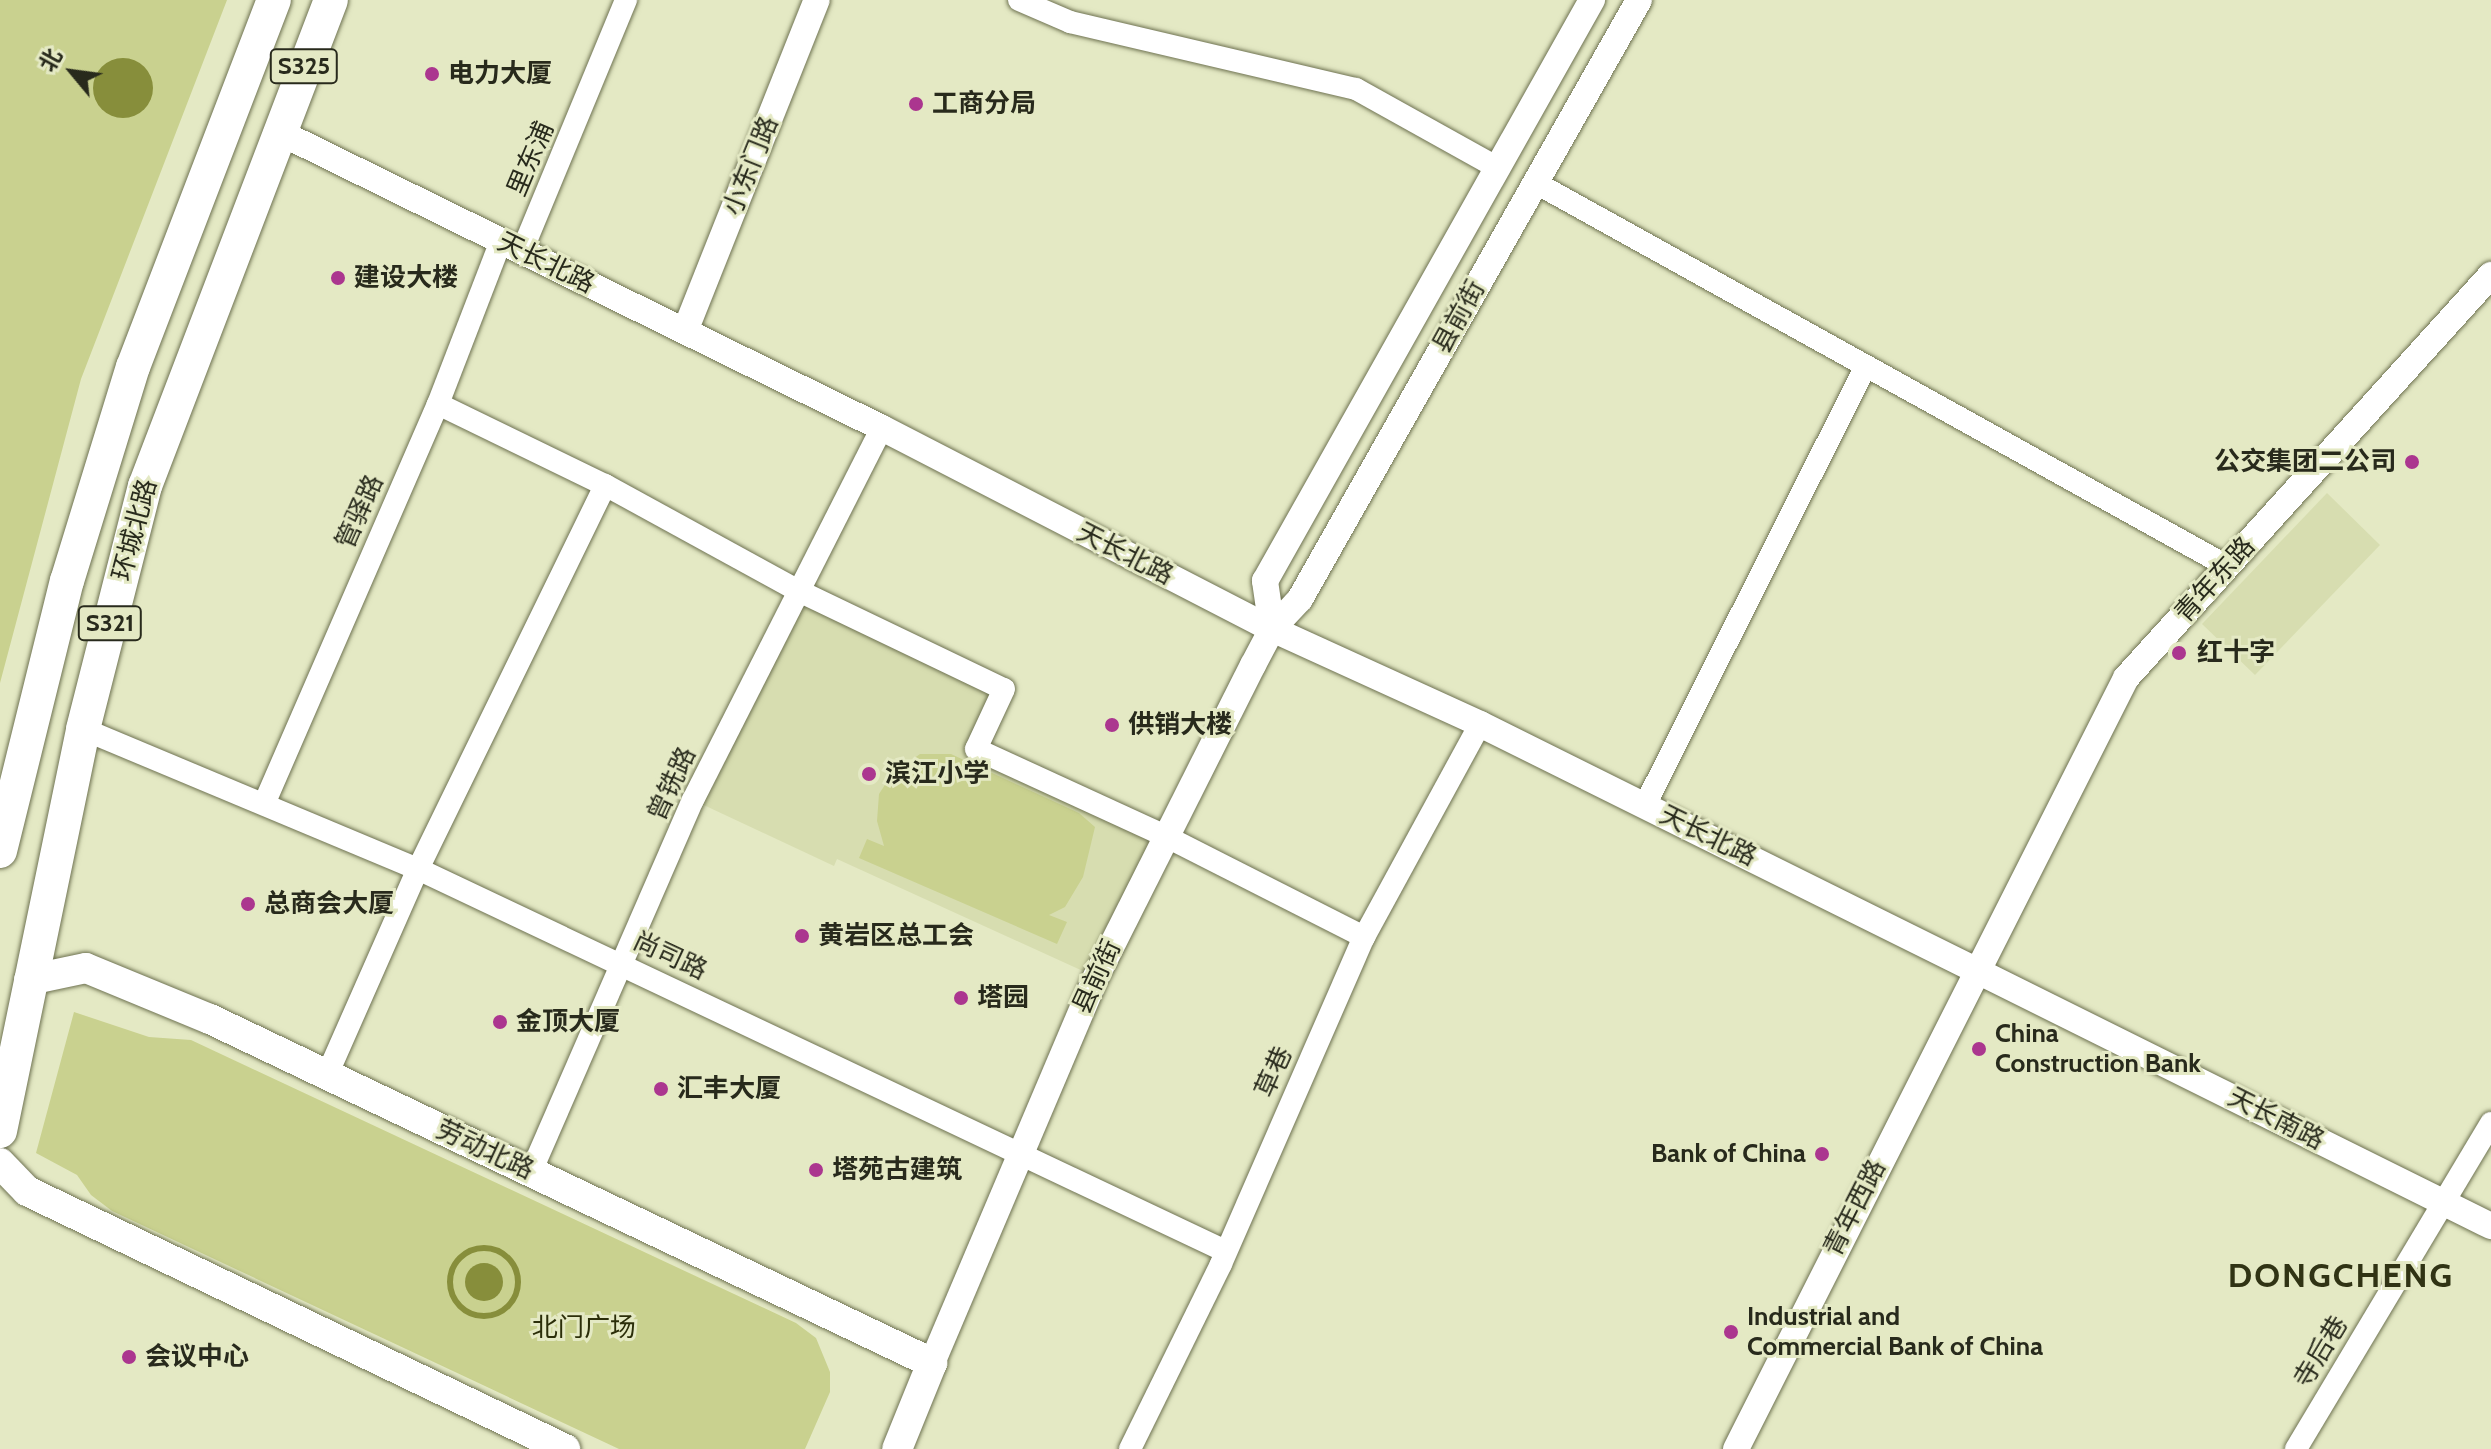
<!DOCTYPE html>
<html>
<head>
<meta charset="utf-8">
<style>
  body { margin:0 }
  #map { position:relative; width:2491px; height:1449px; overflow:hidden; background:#e4e9c4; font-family:Cabin,"Noto Sans SC",sans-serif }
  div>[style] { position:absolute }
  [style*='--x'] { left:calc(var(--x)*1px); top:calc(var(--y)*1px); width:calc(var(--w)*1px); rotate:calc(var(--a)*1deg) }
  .built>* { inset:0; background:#d7ddb0 }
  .green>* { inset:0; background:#c9d18f }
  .water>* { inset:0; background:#878e3b }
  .round { border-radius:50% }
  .stream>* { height:6px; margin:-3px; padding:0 3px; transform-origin:3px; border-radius:3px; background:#878e3b }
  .stream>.ring { margin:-3px; padding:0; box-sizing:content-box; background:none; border:6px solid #878e3b; border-radius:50% }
  .roads { filter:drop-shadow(0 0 2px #6e7251) drop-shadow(0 0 2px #6e7251) }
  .minor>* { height:22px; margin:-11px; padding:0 11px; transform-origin:11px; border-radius:11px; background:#fff }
  .tertiary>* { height:26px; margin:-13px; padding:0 13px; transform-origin:13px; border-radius:13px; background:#fff }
  .secondary>* { height:30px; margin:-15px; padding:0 15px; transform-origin:15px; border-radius:15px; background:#fff }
  .primary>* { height:34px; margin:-17px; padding:0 17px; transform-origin:17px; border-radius:17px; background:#fff }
  .dots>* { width:22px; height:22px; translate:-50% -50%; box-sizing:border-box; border:4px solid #e4e9c4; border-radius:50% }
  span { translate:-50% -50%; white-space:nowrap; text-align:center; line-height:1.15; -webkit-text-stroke:6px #e4e9c4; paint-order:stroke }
  .shield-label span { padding:2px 6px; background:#e4e9c4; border:2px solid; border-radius:6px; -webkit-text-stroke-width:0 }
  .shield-label { font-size:24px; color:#282a1c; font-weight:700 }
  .poi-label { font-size:26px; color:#282a1c; font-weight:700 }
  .left { translate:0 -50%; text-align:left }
  .right { translate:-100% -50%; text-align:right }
  .street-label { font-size:26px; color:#282a1c }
  .park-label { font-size:26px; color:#2b2e09 }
  .district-label { font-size:34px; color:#303314; font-weight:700; letter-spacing:2px }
  .north { position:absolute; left:32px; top:32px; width:80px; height:80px; -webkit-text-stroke:6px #e4e9c4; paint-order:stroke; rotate:299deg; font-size:22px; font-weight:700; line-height:32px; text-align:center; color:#282a1c }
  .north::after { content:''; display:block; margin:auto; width:28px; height:36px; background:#282a1c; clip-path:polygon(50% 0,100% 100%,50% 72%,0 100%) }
</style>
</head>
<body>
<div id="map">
  <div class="built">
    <i style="clip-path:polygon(2327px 493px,2380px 545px,2255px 675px,2202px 624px)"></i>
    <i style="clip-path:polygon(799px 591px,1004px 689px,976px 749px,1167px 837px,1096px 977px,837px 859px,834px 866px,693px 800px)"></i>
  </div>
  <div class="green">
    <i style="clip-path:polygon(0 0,227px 0,81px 379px,0 683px)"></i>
    <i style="clip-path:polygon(920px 754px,951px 754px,1079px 813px,1095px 827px,1083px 877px,1065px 907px,1049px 915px,1067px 922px,1057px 944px,859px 858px,867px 839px,884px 846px,877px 821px,879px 794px,892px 774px)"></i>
    <i style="clip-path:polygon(74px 1012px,149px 1037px,191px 1040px,796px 1323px,816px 1338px,830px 1372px,830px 1392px,805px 1449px,619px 1449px,112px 1211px,91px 1195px,77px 1175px,36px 1153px)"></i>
  </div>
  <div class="water">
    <i class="round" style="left:93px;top:58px;width:60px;height:60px"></i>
    <i class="round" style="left:465px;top:1263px;width:38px;height:38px"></i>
  </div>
  <div class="stream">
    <i class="ring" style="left:450px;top:1248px;width:62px;height:62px"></i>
  </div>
  <div class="roads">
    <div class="minor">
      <i style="--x:1019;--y:0;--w:56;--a:23.3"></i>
      <i style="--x:1070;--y:22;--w:294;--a:13.2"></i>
      <i style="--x:1356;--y:89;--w:162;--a:29.1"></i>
      <i style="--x:1536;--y:183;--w:790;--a:29"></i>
      <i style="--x:522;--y:251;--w:272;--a:-67.5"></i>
      <i style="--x:438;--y:404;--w:186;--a:25.9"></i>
      <i style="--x:605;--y:485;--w:221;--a:28.7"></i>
      <i style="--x:799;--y:591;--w:227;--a:25.6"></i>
      <i style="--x:1004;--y:689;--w:66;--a:115"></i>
      <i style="--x:976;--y:749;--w:210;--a:24.7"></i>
      <i style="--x:1167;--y:837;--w:221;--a:26.9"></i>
      <i style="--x:83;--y:729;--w:363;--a:22.7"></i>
      <i style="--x:418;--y:869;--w:893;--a:25.33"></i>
      <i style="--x:264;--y:804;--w:436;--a:-66.5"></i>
      <i style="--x:438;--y:404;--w:175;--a:-68.9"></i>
      <i style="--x:1645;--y:805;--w:491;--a:-63.3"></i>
      <i style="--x:327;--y:1075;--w:225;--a:-66.2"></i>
      <i style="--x:418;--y:869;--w:427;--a:-64"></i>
      <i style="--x:531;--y:1172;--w:406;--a:-66.5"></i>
      <i style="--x:693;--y:800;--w:417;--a:-63.1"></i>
      <i style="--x:1130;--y:1449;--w:206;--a:-63.8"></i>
      <i style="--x:1221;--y:1264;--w:357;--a:-66.4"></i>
      <i style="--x:1364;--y:937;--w:243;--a:-61.4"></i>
      <i style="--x:2296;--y:1449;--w:380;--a:-59.1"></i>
    </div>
    <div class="tertiary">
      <i style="--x:277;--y:131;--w:674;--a:26.15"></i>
      <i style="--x:882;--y:428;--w:439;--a:27.3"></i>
      <i style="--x:1272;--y:629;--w:229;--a:24.5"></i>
      <i style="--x:1480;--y:724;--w:1129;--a:26.41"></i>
      <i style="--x:685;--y:331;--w:356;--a:-68.3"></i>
      <i style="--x:1272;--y:629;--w:49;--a:-98.3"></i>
      <i style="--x:1265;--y:581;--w:667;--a:-60.63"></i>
      <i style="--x:932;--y:1363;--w:419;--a:-67"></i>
      <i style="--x:1096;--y:977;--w:349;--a:-63.3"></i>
      <i style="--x:1253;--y:665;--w:41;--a:-62.2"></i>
      <i style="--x:1272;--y:629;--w:41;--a:-47"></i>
      <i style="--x:1300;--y:599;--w:688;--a:-60.49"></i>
      <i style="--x:1736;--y:1449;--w:864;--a:-63.17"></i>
      <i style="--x:2126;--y:678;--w:544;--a:-47.83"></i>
    </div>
    <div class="secondary">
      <i style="--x:29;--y:980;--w:58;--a:-11.9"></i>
      <i style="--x:86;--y:968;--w:134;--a:22.4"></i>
      <i style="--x:210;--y:1019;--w:800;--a:25.48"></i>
      <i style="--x:932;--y:1363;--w:93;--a:112.1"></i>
      <i style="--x:0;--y:1163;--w:39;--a:46"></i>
      <i style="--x:27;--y:1191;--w:597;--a:25.62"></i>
    </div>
    <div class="primary">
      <i style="--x:0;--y:851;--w:278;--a:-76.1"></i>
      <i style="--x:67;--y:581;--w:224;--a:-72.9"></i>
      <i style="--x:133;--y:367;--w:393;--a:-69"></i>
      <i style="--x:0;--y:1131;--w:410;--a:-78.3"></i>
      <i style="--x:83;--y:729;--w:251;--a:-75.7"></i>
      <i style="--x:145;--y:486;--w:520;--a:-69.06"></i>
    </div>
  </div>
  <div class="dots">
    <i style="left:432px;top:74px;background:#ab368f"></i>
    <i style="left:916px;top:104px;background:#ab368f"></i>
    <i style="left:338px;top:278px;background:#ab368f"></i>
    <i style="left:2412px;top:462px;background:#ab368f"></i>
    <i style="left:2179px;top:653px;background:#ab368f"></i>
    <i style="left:1112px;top:725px;background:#ab368f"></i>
    <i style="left:869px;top:774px;background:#ab368f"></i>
    <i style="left:248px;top:904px;background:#ab368f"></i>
    <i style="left:802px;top:936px;background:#ab368f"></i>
    <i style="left:961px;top:998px;background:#ab368f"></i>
    <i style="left:500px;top:1022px;background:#ab368f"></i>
    <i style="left:1979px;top:1049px;background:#ab368f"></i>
    <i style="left:661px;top:1089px;background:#ab368f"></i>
    <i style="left:1822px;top:1154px;background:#ab368f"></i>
    <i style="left:816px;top:1170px;background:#ab368f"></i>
    <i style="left:1731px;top:1332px;background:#ab368f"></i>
    <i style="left:129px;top:1357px;background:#ab368f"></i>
  </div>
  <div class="shield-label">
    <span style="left:304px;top:66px">S325</span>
    <span style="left:110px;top:623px">S321</span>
  </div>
  <div class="poi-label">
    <span class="left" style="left:448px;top:74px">电力大厦</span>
    <span class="left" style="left:932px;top:104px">工商分局</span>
    <span class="left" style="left:354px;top:278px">建设大楼</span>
    <span class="right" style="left:2396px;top:462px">公交集团二公司</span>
    <span class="left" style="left:2197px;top:653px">红十字</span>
    <span class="left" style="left:1128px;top:725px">供销大楼</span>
    <span class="left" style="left:885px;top:774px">滨江小学</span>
    <span class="left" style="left:264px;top:904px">总商会大厦</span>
    <span class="left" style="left:818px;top:936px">黄岩区总工会</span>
    <span class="left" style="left:977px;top:998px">塔园</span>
    <span class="left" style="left:516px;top:1022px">金顶大厦</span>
    <span class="left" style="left:1995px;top:1049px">China<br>Construction Bank</span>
    <span class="left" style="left:677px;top:1089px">汇丰大厦</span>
    <span class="right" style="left:1806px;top:1154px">Bank of China</span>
    <span class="left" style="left:832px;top:1170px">塔苑古建筑</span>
    <span class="left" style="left:1747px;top:1332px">Industrial and<br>Commercial Bank of China</span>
    <span class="left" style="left:145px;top:1357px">会议中心</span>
  </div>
  <div class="street-label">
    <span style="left:531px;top:159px;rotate:-67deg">里东浦</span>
    <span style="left:751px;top:166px;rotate:-68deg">小东门路</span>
    <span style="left:546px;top:263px;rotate:26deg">天长北路</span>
    <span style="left:1459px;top:317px;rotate:-61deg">县前街</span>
    <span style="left:360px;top:512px;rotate:-66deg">管驿路</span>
    <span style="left:135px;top:530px;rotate:-75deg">环城北路</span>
    <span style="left:1125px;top:554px;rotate:27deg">天长北路</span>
    <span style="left:2215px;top:580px;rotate:-48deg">青年东路</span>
    <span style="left:672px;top:784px;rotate:-65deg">曾铣路</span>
    <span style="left:1708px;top:836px;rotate:26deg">天长北路</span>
    <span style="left:670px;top:956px;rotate:25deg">尚司路</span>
    <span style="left:1097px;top:977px;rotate:-65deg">县前街</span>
    <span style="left:1274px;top:1072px;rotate:-66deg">草巷</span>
    <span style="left:2276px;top:1119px;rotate:27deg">天长南路</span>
    <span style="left:485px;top:1150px;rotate:25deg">劳动北路</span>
    <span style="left:1855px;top:1208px;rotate:-63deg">青年西路</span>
    <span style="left:2321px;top:1352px;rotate:-59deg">寺后巷</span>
  </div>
  <div class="park-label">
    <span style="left:584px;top:1328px">北门广场</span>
  </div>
  <div class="district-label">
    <span style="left:2341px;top:1276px">DONGCHENG</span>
  </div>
  <div class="north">北</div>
</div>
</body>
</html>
